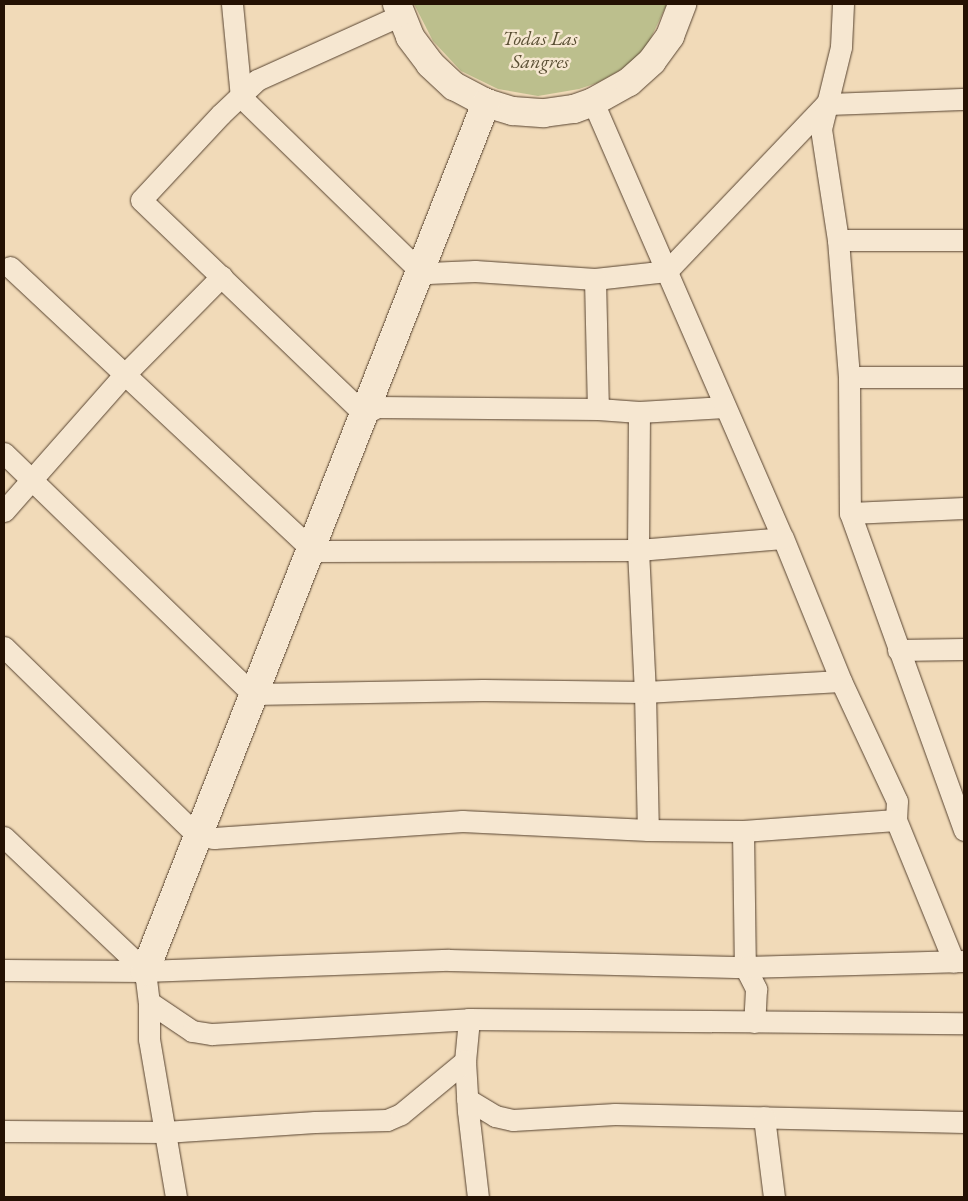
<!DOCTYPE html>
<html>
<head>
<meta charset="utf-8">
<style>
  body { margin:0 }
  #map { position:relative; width:968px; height:1201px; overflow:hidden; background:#f1dab8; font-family:"EB Garamond",serif }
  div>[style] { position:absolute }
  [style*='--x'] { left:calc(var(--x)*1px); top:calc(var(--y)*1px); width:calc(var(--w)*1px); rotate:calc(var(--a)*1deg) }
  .green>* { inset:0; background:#bcbf8d }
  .roads { filter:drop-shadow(0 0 1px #574330) drop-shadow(0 0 1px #574330) }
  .street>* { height:21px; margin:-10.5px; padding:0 10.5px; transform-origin:10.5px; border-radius:10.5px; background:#f6e7d1 }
  .secondary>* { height:28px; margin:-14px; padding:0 14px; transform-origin:14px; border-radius:14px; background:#f6e7d1 }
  span { translate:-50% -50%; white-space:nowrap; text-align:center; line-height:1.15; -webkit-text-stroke:5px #f6e7d1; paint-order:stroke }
  .park-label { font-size:20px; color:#594e33; font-style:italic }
  .frame { position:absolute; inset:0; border:5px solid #241103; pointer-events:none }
</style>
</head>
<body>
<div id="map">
  <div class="green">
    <i style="clip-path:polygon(414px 4px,667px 4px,649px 42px,633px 61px,617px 72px,597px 83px,579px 89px,538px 96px,498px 89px,461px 71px,433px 41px)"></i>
  </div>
  <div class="roads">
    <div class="street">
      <i style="--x:232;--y:4;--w:93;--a:84.5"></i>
      <i style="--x:241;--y:97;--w:250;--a:44.2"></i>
      <i style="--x:420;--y:271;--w:8;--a:14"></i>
      <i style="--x:428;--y:273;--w:47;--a:-2.4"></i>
      <i style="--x:475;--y:271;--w:120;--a:3.8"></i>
      <i style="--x:595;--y:279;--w:72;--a:-6.3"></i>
      <i style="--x:667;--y:271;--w:231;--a:-46.4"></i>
      <i style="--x:826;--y:104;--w:138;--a:-2.1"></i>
      <i style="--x:843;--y:4;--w:43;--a:92.7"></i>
      <i style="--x:841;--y:47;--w:84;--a:103.7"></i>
      <i style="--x:821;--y:129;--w:112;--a:81.3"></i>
      <i style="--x:838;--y:240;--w:137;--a:85.4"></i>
      <i style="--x:849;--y:377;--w:136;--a:89.6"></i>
      <i style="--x:850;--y:513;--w:337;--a:70.2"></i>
      <i style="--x:401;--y:15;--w:158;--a:155.7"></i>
      <i style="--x:257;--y:80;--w:50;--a:136.6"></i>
      <i style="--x:221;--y:114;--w:117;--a:132.9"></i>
      <i style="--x:141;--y:200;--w:309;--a:43.8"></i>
      <i style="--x:364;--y:414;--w:15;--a:-28"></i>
      <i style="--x:377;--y:407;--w:221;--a:0.5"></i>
      <i style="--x:598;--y:409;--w:41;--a:4.2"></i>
      <i style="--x:639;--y:412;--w:86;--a:-3.3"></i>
      <i style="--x:593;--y:102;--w:476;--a:66.5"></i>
      <i style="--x:783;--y:538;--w:154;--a:67.9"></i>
      <i style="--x:841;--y:681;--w:132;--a:65"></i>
      <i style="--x:897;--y:801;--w:19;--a:93"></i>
      <i style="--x:896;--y:820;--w:153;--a:67.8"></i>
      <i style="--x:838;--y:240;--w:126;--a:0"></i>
      <i style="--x:10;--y:267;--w:412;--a:43.1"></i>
      <i style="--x:311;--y:549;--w:7;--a:16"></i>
      <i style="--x:318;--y:551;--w:320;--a:-0.2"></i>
      <i style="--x:638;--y:550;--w:145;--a:-4.7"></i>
      <i style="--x:595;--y:279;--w:130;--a:88.7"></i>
      <i style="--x:849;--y:377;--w:115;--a:0"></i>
      <i style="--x:639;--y:412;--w:138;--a:90.4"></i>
      <i style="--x:638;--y:550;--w:142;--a:87.2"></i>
      <i style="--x:645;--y:692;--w:138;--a:88.8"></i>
      <i style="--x:4;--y:453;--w:347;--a:44.1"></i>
      <i style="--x:253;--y:694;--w:230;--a:-1"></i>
      <i style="--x:483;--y:690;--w:162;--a:0.7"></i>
      <i style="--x:645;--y:692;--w:196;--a:-3.2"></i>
      <i style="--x:4;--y:511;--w:181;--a:-48.6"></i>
      <i style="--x:124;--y:375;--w:139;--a:-45.3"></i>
      <i style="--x:850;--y:513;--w:114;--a:-2.5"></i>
      <i style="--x:4;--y:647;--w:271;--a:44.3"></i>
      <i style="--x:198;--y:836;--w:16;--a:7"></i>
      <i style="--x:214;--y:838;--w:249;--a:-3.9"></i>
      <i style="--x:462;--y:821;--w:186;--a:2.8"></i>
      <i style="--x:648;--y:830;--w:95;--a:0.6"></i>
      <i style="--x:743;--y:831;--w:153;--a:-4.1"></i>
      <i style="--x:898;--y:650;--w:66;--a:-0.9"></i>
      <i style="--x:743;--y:831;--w:136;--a:89.2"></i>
      <i style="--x:745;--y:967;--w:25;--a:63"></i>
      <i style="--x:756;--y:989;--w:33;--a:93"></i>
      <i style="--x:4;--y:837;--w:195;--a:43.5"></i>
      <i style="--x:145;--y:971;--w:31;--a:83"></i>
      <i style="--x:149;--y:1002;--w:37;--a:90"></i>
      <i style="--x:149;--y:1039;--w:160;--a:80.3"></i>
      <i style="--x:4;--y:970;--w:141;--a:0.4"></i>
      <i style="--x:145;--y:971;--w:304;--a:-2.1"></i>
      <i style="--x:449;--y:960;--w:296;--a:1.4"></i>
      <i style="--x:745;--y:967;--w:219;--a:-1.6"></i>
      <i style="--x:149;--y:1002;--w:52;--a:34"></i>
      <i style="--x:192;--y:1031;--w:20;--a:9"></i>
      <i style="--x:212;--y:1034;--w:257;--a:-3.3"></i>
      <i style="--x:469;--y:1019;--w:495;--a:0.5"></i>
      <i style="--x:469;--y:1019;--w:42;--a:95.4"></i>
      <i style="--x:465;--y:1061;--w:50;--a:86.6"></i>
      <i style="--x:468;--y:1111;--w:87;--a:83.4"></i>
      <i style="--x:467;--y:1099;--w:33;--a:31"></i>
      <i style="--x:495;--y:1116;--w:18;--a:13"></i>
      <i style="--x:513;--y:1120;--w:102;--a:-3.4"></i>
      <i style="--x:615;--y:1114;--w:349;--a:1.3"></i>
      <i style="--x:764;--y:1117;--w:81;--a:82.9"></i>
      <i style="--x:4;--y:1131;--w:161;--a:0.4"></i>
      <i style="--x:165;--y:1132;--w:150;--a:-3.8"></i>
      <i style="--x:315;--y:1122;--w:72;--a:-1.6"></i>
      <i style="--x:387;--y:1120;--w:15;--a:-23"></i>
      <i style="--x:401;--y:1114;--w:83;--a:-39.6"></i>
    </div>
    <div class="secondary">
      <i style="--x:397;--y:4;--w:35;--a:68"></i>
      <i style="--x:410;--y:37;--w:34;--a:53"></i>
      <i style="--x:430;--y:64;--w:33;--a:43"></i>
      <i style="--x:454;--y:86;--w:36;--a:28"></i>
      <i style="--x:486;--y:103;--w:28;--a:17"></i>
      <i style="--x:513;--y:111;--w:31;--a:4"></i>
      <i style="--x:544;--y:113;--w:30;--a:-8"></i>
      <i style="--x:574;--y:109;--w:20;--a:-20"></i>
      <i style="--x:593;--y:102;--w:41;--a:-29.1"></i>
      <i style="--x:629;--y:82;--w:31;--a:-42"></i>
      <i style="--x:652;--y:61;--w:31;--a:-54"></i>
      <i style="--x:670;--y:36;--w:34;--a:-69"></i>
      <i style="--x:145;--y:971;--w:933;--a:-68.55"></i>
    </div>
  </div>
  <div class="park-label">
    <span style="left:540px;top:50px">Todas Las<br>Sangres</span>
  </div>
  <div class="frame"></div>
</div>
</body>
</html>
